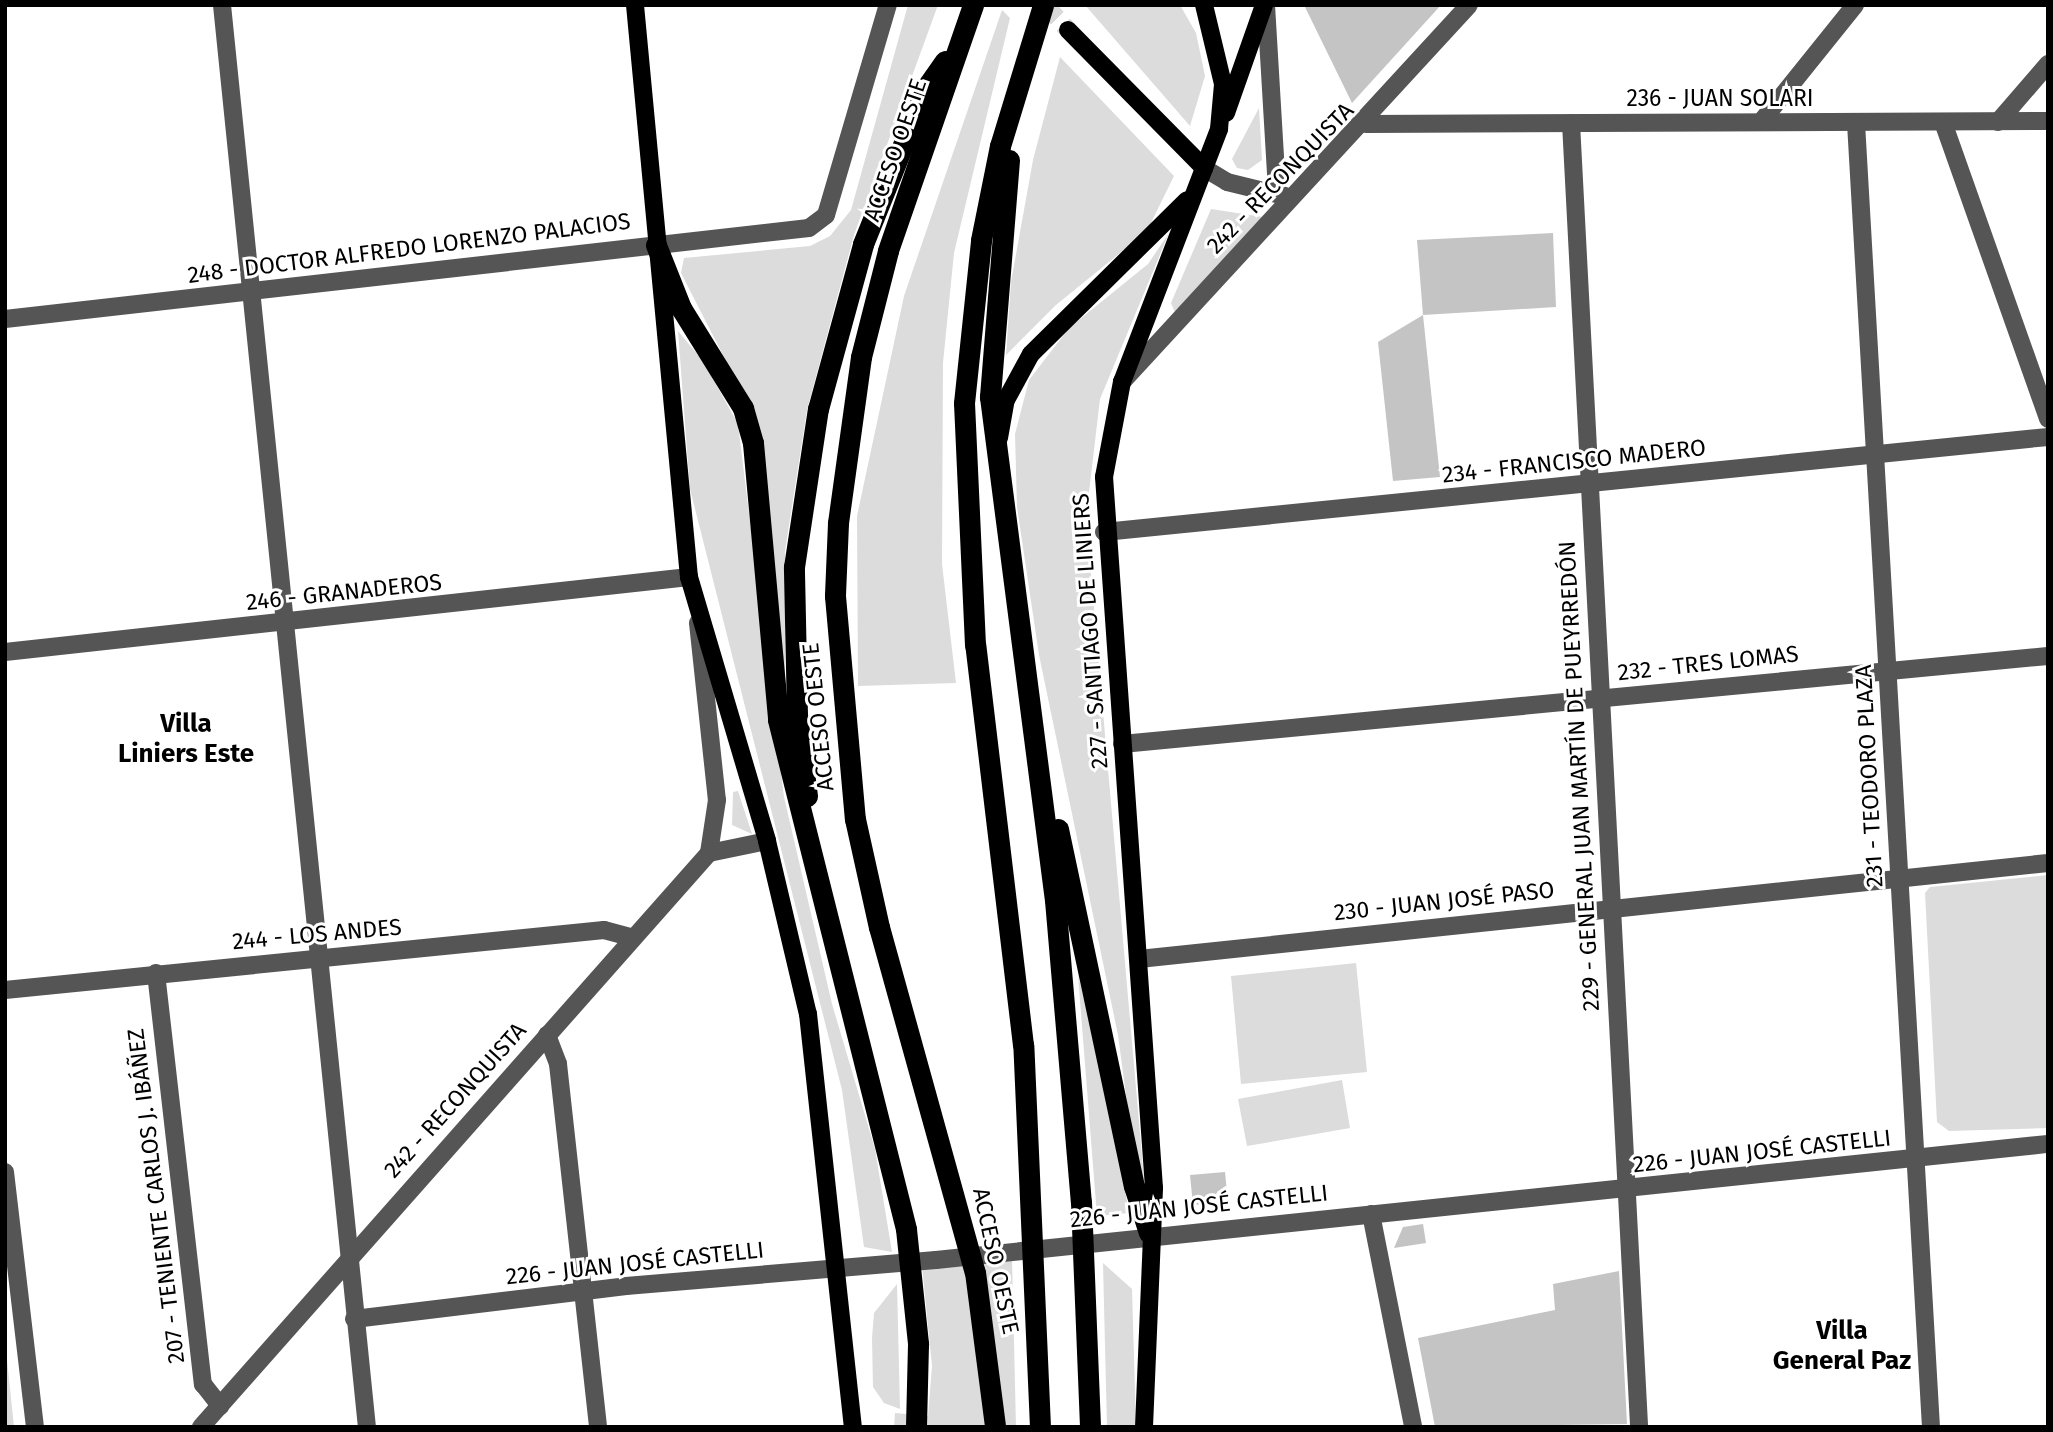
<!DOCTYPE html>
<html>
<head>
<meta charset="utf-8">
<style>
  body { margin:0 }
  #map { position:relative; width:2053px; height:1432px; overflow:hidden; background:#fff; font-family:"Fira Sans",sans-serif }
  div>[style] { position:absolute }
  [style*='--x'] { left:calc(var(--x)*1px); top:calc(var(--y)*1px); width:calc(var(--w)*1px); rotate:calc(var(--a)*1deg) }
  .green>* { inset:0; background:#dcdcdc }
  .building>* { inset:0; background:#c4c4c4 }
  .major-tunnel>* { height:18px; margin-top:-9px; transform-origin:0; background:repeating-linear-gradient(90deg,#d9d9d9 0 18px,transparent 0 27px) }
  .minor>* { height:18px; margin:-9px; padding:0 9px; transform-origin:9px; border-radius:9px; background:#555 }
  .major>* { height:18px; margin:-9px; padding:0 9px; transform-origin:9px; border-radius:9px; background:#000 }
  .highway>* { height:21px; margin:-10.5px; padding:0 10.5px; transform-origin:10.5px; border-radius:10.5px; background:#000 }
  span { translate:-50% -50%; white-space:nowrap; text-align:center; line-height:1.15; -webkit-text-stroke:6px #fff; paint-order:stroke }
  .street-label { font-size:23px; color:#000 }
  .quarter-label { font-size:26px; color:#000; font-weight:700 }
  .frame { position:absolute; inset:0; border:7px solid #000; pointer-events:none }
</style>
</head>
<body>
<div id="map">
  <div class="green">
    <i style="clip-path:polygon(908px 5px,938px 5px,854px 235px,807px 410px,785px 551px,785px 719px,746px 400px,681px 273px,684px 258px,810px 246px,830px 236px,851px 210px)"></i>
    <i style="clip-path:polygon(1085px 5px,1180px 5px,1196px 33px,1205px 76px,1190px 126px)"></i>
    <i style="clip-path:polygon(1002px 10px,1010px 18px,954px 253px,943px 363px,942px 564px,956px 683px,858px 686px,857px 516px,904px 296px)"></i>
    <i style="clip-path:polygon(1060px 57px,1174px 176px,1147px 231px,1056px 305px,1006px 355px,1011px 282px,1033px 160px)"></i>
    <i style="clip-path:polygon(1259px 108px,1262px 160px,1248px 170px,1237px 168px,1232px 159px)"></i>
    <i style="clip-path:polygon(1211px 209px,1263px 217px,1176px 315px,1171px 303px)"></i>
    <i style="clip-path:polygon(1169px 233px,1100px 399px,1086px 518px,1144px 1179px,1137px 1178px,1118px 1035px,1039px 655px,1017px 507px,1015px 434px,1029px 380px,1069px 328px,1148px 264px)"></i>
    <i style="clip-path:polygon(678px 331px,703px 361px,738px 424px,784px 797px,832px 1004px,875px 1149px,892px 1252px,864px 1247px,842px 1090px,690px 489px)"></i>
    <i style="clip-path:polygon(738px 791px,752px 834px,732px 825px,733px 792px)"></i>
    <i style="clip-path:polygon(2048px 875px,2048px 1128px,1949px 1131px,1937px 1122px,1925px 893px,1930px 887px)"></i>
    <i style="clip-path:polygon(1356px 963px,1367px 1072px,1241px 1084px,1231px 976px)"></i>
    <i style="clip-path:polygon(1078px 975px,1108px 1093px,1129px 1213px,1097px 1216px)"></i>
    <i style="clip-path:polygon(1342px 1080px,1350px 1128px,1247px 1146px,1238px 1099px)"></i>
    <i style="clip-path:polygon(1012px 1257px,1016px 1427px,894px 1427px,895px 1413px,928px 1416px,932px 1366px,922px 1266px)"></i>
    <i style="clip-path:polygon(1103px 1263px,1132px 1289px,1136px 1427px,1107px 1427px)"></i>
    <i style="clip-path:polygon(897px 1284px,900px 1409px,884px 1403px,873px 1387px,872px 1338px,874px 1313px)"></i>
    <i style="clip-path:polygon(5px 1340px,14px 1427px,5px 1427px)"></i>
  </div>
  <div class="building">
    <i style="clip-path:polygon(1304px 5px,1441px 5px,1352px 103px)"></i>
    <i style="clip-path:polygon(1553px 233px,1556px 307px,1423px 315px,1417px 240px)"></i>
    <i style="clip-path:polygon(1423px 315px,1440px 477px,1393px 481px,1378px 342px)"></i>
    <i style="clip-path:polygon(1225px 1172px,1228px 1202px,1193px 1205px,1190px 1175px)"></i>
    <i style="clip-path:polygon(1423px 1224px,1426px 1243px,1394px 1248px,1403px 1227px)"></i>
    <i style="clip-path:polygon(1619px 1271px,1627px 1424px,1435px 1427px,1418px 1338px,1555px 1310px,1553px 1284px)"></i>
  </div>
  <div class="major-tunnel">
    <i style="--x:1045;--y:5;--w:34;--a:47"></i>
  </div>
  <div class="minor">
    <i style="--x:222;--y:5;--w:1429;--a:84.18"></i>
    <i style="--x:1266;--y:5;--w:187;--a:86.6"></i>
    <i style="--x:1761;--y:122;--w:150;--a:-51.2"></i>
    <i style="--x:1943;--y:122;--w:315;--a:70.5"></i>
    <i style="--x:1998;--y:122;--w:77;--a:-49.2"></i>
    <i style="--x:1571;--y:123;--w:1306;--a:87.01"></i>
    <i style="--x:1856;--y:123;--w:1306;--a:86.71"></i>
    <i style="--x:1366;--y:124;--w:682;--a:-0.25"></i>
    <i style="--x:1204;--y:168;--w:27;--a:31"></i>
    <i style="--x:1227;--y:182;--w:60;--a:13.6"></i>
    <i style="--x:5;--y:319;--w:809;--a:-6.46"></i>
    <i style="--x:809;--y:228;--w:21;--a:-37"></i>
    <i style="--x:826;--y:215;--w:219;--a:-73.6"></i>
    <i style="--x:1122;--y:382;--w:512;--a:-47.37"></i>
    <i style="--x:1104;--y:532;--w:949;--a:-5.75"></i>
    <i style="--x:698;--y:623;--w:178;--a:83.9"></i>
    <i style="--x:717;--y:800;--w:54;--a:98.6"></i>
    <i style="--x:5;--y:652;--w:688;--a:-6.26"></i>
    <i style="--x:1122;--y:744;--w:930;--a:-5.43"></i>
    <i style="--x:1139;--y:959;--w:914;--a:-6.03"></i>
    <i style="--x:156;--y:973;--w:414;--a:83.5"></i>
    <i style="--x:203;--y:1384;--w:28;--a:52"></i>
    <i style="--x:5;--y:990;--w:602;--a:-5.72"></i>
    <i style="--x:604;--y:930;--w:28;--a:15"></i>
    <i style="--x:547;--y:1035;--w:31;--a:69"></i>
    <i style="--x:558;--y:1064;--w:365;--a:83.7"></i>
    <i style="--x:5;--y:1172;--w:257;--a:83.3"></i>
    <i style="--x:1371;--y:1214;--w:217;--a:78.8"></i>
    <i style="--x:354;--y:1319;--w:274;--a:-6.9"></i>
    <i style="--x:626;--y:1286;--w:311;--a:-4.8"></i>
    <i style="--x:936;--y:1260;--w:1118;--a:-5.96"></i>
    <i style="--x:201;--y:1427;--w:767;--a:-48.49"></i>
    <i style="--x:709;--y:853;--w:59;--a:-11.7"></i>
  </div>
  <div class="major">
    <i style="--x:635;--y:5;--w:575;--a:84.61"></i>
    <i style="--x:689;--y:577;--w:275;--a:73.5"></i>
    <i style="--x:767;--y:841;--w:178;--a:76.7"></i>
    <i style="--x:808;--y:1014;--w:415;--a:83.8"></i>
    <i style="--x:1068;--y:30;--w:194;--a:45.4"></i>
    <i style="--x:1226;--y:113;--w:114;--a:-70.6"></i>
    <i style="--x:999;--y:438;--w:39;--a:-80"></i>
    <i style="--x:1006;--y:400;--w:52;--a:-61.5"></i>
    <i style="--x:1031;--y:354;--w:219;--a:-44.6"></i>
    <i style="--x:1144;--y:1427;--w:239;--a:-87.6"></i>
    <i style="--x:1154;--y:1188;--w:713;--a:-94.02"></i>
    <i style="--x:1104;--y:477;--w:97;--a:-79.3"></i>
    <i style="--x:1122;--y:382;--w:271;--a:-69"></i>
    <i style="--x:1219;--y:129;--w:45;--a:-84.9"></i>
    <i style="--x:1223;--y:84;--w:81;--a:-103.5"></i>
  </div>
  <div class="highway">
    <i style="--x:973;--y:5;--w:260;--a:109.1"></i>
    <i style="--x:888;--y:251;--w:109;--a:104.3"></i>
    <i style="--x:861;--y:357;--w:168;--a:97.9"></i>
    <i style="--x:838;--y:523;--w:73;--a:92.4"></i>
    <i style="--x:835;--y:596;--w:224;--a:84.9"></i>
    <i style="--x:855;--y:819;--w:111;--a:77.5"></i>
    <i style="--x:879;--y:927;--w:358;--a:74.5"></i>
    <i style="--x:975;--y:1272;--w:156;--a:82.6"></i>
    <i style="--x:1009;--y:160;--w:238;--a:94.6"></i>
    <i style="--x:990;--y:397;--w:507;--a:82.64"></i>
    <i style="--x:1055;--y:900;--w:303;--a:85.1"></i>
    <i style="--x:1081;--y:1202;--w:225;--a:87.7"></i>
    <i style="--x:656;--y:245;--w:68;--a:68.4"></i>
    <i style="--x:681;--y:308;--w:118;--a:58.2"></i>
    <i style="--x:743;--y:408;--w:36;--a:74"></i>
    <i style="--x:753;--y:443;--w:278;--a:84.8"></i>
    <i style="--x:778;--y:720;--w:525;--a:75.88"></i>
    <i style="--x:906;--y:1229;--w:116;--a:84"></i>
    <i style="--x:918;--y:1344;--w:83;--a:91.4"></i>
    <i style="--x:807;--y:796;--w:82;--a:-97"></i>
    <i style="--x:797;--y:715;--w:148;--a:-91.2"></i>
    <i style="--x:794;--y:567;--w:160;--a:-81.4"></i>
    <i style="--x:818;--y:409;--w:171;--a:-74.7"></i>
    <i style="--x:863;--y:244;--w:168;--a:-68"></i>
    <i style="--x:926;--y:88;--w:33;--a:-55"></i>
    <i style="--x:1058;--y:829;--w:365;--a:78"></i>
    <i style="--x:1134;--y:1186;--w:49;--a:72.3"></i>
    <i style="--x:1040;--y:1427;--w:382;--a:-92.5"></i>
    <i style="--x:1023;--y:1045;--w:403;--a:-96.8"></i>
    <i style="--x:975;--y:645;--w:242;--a:-92.6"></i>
    <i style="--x:964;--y:403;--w:164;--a:-84"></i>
    <i style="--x:981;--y:240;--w:96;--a:-78.6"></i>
    <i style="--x:1000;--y:146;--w:147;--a:-73"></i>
  </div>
  <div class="street-label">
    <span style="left:1720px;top:98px">236 - JUAN SOLARI</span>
    <span style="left:895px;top:150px;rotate:-71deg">ACCESO OESTE</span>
    <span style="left:1280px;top:178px;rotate:-46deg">242 - RECONQUISTA</span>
    <span style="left:409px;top:248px;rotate:-7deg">248 - DOCTOR ALFREDO LORENZO PALACIOS</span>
    <span style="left:1574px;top:461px;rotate:-6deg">234 - FRANCISCO MADERO</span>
    <span style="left:344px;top:592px;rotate:-6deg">246 - GRANADEROS</span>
    <span style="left:1090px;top:631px;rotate:-94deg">227 - SANTIAGO DE LINIERS</span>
    <span style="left:1708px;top:663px;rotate:-6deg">232 - TRES LOMAS</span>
    <span style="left:818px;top:717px;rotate:-96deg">ACCESO OESTE</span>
    <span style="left:1579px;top:776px;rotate:-93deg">229 - GENERAL JUAN MARTÍN DE PUEYRREDÓN</span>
    <span style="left:1869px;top:776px;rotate:-93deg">231 - TEODORO PLAZA</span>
    <span style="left:1444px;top:901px;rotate:-6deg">230 - JUAN JOSÉ PASO</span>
    <span style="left:317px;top:934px;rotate:-5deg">244 - LOS ANDES</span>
    <span style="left:455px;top:1100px;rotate:-48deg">242 - RECONQUISTA</span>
    <span style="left:1762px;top:1151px;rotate:-6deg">226 - JUAN JOSÉ CASTELLI</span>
    <span style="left:156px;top:1196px;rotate:-97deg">207 - TENIENTE CARLOS J. IBÁÑEZ</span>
    <span style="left:1199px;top:1206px;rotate:-6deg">226 - JUAN JOSÉ CASTELLI</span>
    <span style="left:996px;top:1261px;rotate:78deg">ACCESO OESTE</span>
    <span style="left:635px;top:1263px;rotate:-6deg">226 - JUAN JOSÉ CASTELLI</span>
  </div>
  <div class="quarter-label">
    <span style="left:186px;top:739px">Villa<br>Liniers Este</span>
    <span style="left:1842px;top:1346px">Villa<br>General Paz</span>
  </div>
  <div class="frame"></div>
</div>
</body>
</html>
